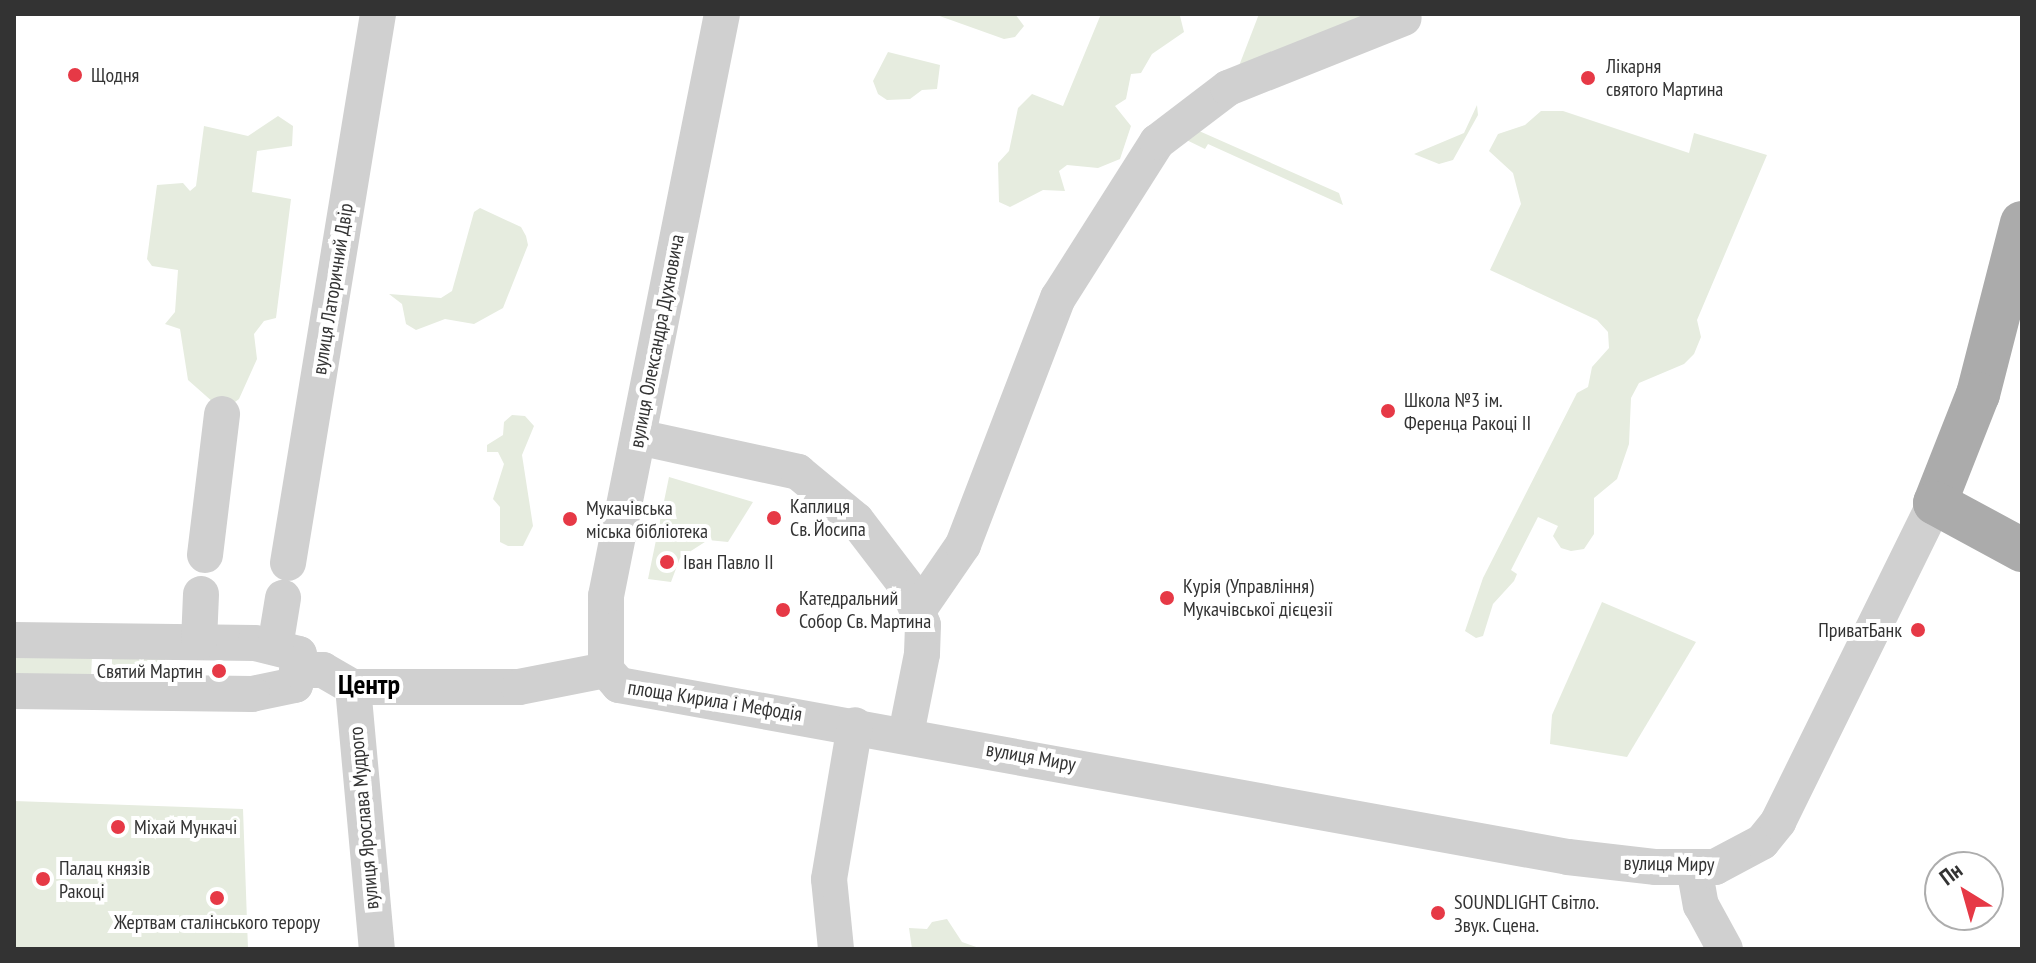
<!DOCTYPE html>
<html>
<head>
<meta charset="utf-8">
<style>
  body { margin:0 }
  #map { position:relative; width:2036px; height:963px; overflow:hidden; background:#fff; font-family:"PT Sans Narrow",sans-serif }
  div>[style] { position:absolute }
  [style*='--x'] { left:calc(var(--x)*1px); top:calc(var(--y)*1px); width:calc(var(--w)*1px); rotate:calc(var(--a)*1deg) }
  .green>* { inset:0; background:#e6ecdf }
  .minor>* { height:36px; margin:-18px; padding:0 18px; transform-origin:18px; border-radius:18px; background:#d0d0d0 }
  .major>* { height:44px; margin:-22px; padding:0 22px; transform-origin:22px; border-radius:22px; background:#ababab }
  .dots>* { width:22px; height:22px; translate:-50% -50%; box-sizing:border-box; border:4px solid #fff; border-radius:50% }
  span { translate:-50% -50%; white-space:nowrap; text-align:center; line-height:1.15; -webkit-text-stroke:8px #fff; paint-order:stroke }
  .poi-label { font-size:20px; color:#333 }
  .left { translate:0 -50%; text-align:left }
  .right { translate:-100% -50%; text-align:right }
  .street-label { font-size:20px; color:#333 }
  .district-label { font-size:28px; color:#000; font-weight:700 }
  .frame { position:absolute; inset:0; border:16px solid #333; pointer-events:none }
  .north { position:absolute; left:1924px; top:851px; width:80px; height:80px; box-sizing:border-box; background:#fff; border:2px solid #adadad; border-radius:50%; rotate:323deg; font-size:22px; font-weight:700; line-height:32px; text-align:center; color:#333 }
  .north::after { content:''; display:block; margin:auto; width:28px; height:36px; background:#e63946; clip-path:polygon(50% 0,100% 100%,50% 72%,0 100%) }
</style>
</head>
<body>
<div id="map">
  <div class="green">
    <i style="clip-path:polygon(934px 14px,1015px 14px,1024px 26px,1015px 37px,1004px 39px)"></i>
    <i style="clip-path:polygon(1101px 14px,1172px 14px,1180px 16px,1184px 32px,1152px 54px,1141px 73px,1131px 74px,1126px 99px,1115px 106px,1131px 126px,1120px 159px,1098px 168px,1067px 165px,1059px 171px,1065px 191px,1043px 190px,1010px 207px,999px 202px,998px 163px,1009px 151px,1018px 108px,1032px 94px,1063px 106px)"></i>
    <i style="clip-path:polygon(1259px 14px,1407px 14px,1232px 84px)"></i>
    <i style="clip-path:polygon(888px 52px,940px 65px,937px 89px,922px 90px,910px 99px,887px 100px,878px 94px,873px 81px)"></i>
    <i style="clip-path:polygon(1477px 105px,1478px 115px,1453px 160px,1439px 164px,1414px 154px,1464px 133px)"></i>
    <i style="clip-path:polygon(1541px 111px,1563px 111px,1689px 153px,1694px 133px,1767px 155px,1697px 320px,1701px 337px,1694px 354px,1684px 364px,1639px 383px,1631px 398px,1629px 444px,1617px 479px,1594px 498px,1594px 534px,1584px 549px,1571px 551px,1561px 548px,1553px 536px,1558px 526px,1538px 517px,1511px 570px,1517px 574px,1514px 581px,1493px 604px,1483px 636px,1476px 638px,1465px 631px,1483px 578px,1577px 393px,1588px 387px,1592px 367px,1609px 348px,1608px 332px,1597px 320px,1490px 270px,1521px 204px,1513px 173px,1489px 151px,1498px 134px,1525px 125px)"></i>
    <i style="clip-path:polygon(278px 116px,293px 126px,292px 146px,257px 151px,252px 192px,291px 199px,276px 318px,264px 321px,254px 334px,257px 359px,239px 399px,231px 405px,214px 403px,188px 380px,180px 329px,165px 324px,175px 312px,178px 270px,152px 266px,147px 259px,157px 185px,183px 183px,190px 191px,196px 186px,204px 126px,248px 136px)"></i>
    <i style="clip-path:polygon(1181px 123px,1339px 193px,1343px 205px,1208px 144px,1205px 149px,1170px 132px)"></i>
    <i style="clip-path:polygon(480px 208px,521px 227px,526px 236px,528px 245px,503px 308px,474px 324px,445px 319px,416px 330px,406px 324px,402px 304px,389px 294px,441px 298px,452px 291px,474px 212px)"></i>
    <i style="clip-path:polygon(512px 415px,525px 416px,534px 426px,522px 455px,533px 526px,523px 546px,508px 546px,500px 542px,500px 507px,493px 499px,504px 464px,498px 452px,487px 452px,487px 445px,503px 435px,504px 422px)"></i>
    <i style="clip-path:polygon(669px 477px,753px 502px,728px 542px,708px 540px,680px 558px,671px 582px,648px 579px)"></i>
    <i style="clip-path:polygon(1602px 602px,1696px 642px,1627px 757px,1550px 744px,1552px 715px)"></i>
    <i style="clip-path:polygon(14px 656px,92px 657px,91px 678px,14px 677px)"></i>
    <i style="clip-path:polygon(112px 657px,165px 659px,166px 680px,112px 679px)"></i>
    <i style="clip-path:polygon(14px 801px,243px 809px,248px 949px,14px 949px)"></i>
    <i style="clip-path:polygon(947px 919px,962px 942px,982px 949px,912px 949px,909px 928px,927px 929px,932px 922px)"></i>
  </div>
  <div class="minor">
    <i style="--x:638;--y:437;--w:164;--a:12.3"></i>
    <i style="--x:798;--y:472;--w:75;--a:39.6"></i>
    <i style="--x:856;--y:520;--w:86;--a:52.6"></i>
    <i style="--x:908;--y:588;--w:40;--a:68"></i>
    <i style="--x:923;--y:625;--w:29;--a:92"></i>
    <i style="--x:922;--y:654;--w:82;--a:101.3"></i>
    <i style="--x:205;--y:555;--w:142;--a:-83.1"></i>
    <i style="--x:288;--y:563;--w:556;--a:-80.69"></i>
    <i style="--x:919;--y:609;--w:78;--a:-55.5"></i>
    <i style="--x:963;--y:545;--w:265;--a:-69"></i>
    <i style="--x:1058;--y:298;--w:185;--a:-57.6"></i>
    <i style="--x:1157;--y:142;--w:89;--a:-37.3"></i>
    <i style="--x:1228;--y:88;--w:189;--a:-21.7"></i>
    <i style="--x:14;--y:640;--w:241;--a:0.7"></i>
    <i style="--x:255;--y:643;--w:45;--a:14"></i>
    <i style="--x:299;--y:654;--w:31;--a:97"></i>
    <i style="--x:295;--y:685;--w:44;--a:168.2"></i>
    <i style="--x:252;--y:694;--w:238;--a:-179.3"></i>
    <i style="--x:199;--y:642;--w:48;--a:-87.6"></i>
    <i style="--x:275;--y:647;--w:50;--a:-80.7"></i>
    <i style="--x:298;--y:670;--w:25;--a:0"></i>
    <i style="--x:323;--y:670;--w:34;--a:30"></i>
    <i style="--x:353;--y:687;--w:166;--a:0"></i>
    <i style="--x:519;--y:687;--w:89;--a:-11.1"></i>
    <i style="--x:606;--y:670;--w:20;--a:49"></i>
    <i style="--x:619;--y:685;--w:964;--a:10.27"></i>
    <i style="--x:1568;--y:857;--w:89;--a:6.5"></i>
    <i style="--x:1656;--y:867;--w:59;--a:0"></i>
    <i style="--x:1715;--y:867;--w:53;--a:-28"></i>
    <i style="--x:1762;--y:842;--w:26;--a:-51"></i>
    <i style="--x:1778;--y:822;--w:356;--a:-63.8"></i>
    <i style="--x:606;--y:670;--w:74;--a:-90"></i>
    <i style="--x:606;--y:596;--w:593;--a:-78.73"></i>
    <i style="--x:353;--y:687;--w:263;--a:84.8"></i>
    <i style="--x:1694;--y:867;--w:39;--a:80"></i>
    <i style="--x:1701;--y:905;--w:50;--a:61.4"></i>
    <i style="--x:836;--y:949;--w:70;--a:-95.7"></i>
    <i style="--x:829;--y:879;--w:156;--a:-80.4"></i>
  </div>
  <div class="major">
    <i style="--x:2022;--y:223;--w:177;--a:104.4"></i>
    <i style="--x:1978;--y:394;--w:117;--a:111.5"></i>
    <i style="--x:1935;--y:503;--w:99;--a:28.4"></i>
  </div>
  <div class="dots">
    <i style="left:75px;top:75px;background:#e63946"></i>
    <i style="left:1588px;top:78px;background:#e63946"></i>
    <i style="left:1388px;top:411px;background:#e63946"></i>
    <i style="left:774px;top:518px;background:#e63946"></i>
    <i style="left:570px;top:519px;background:#e63946"></i>
    <i style="left:667px;top:562px;background:#e63946"></i>
    <i style="left:1167px;top:598px;background:#e63946"></i>
    <i style="left:783px;top:610px;background:#e63946"></i>
    <i style="left:1918px;top:630px;background:#e63946"></i>
    <i style="left:219px;top:671px;background:#e63946"></i>
    <i style="left:118px;top:827px;background:#e63946"></i>
    <i style="left:43px;top:879px;background:#e63946"></i>
    <i style="left:217px;top:898px;background:#e63946"></i>
    <i style="left:1438px;top:913px;background:#e63946"></i>
  </div>
  <div class="poi-label">
    <span class="left" style="left:1606px;top:78px">Лікарня<br>святого Мартина</span>
    <span class="left" style="left:91px;top:75px">Щодня</span>
    <span class="left" style="left:1404px;top:412px">Школа №3 ім.<br>Ференца Ракоці II</span>
    <span class="left" style="left:790px;top:518px">Каплиця<br>Св. Йосипа</span>
    <span class="left" style="left:586px;top:520px">Мукачівська<br>міська бібліотека</span>
    <span class="left" style="left:683px;top:562px">Іван Павло ІІ</span>
    <span class="left" style="left:1183px;top:598px">Курія (Управління)<br>Мукачівської дієцезії</span>
    <span class="left" style="left:799px;top:610px">Катедральний<br>Собор Св. Мартина</span>
    <span class="right" style="left:1902px;top:630px">ПриватБанк</span>
    <span class="right" style="left:203px;top:671px">Святий Мартин</span>
    <span class="left" style="left:134px;top:827px">Міхай Мункачі</span>
    <span class="left" style="left:59px;top:880px">Палац князів<br>Ракоці</span>
    <span class="left" style="left:1454px;top:914px">SOUNDLIGHT Світло.<br>Звук. Сцена.</span>
    <span style="left:217px;top:922px">Жертвам сталінського терору</span>
  </div>
  <div class="street-label">
    <span style="left:333px;top:289px;rotate:-81deg">вулиця Латоричний Двір</span>
    <span style="left:657px;top:341px;rotate:-79deg">вулиця Олександра Духновича</span>
    <span style="left:715px;top:701px;rotate:9deg">площа Кирила і Мефодія</span>
    <span style="left:1031px;top:757px;rotate:10deg">вулиця Миру</span>
    <span style="left:364px;top:818px;rotate:-95deg">вулиця Ярослава Мудрого</span>
    <span style="left:1669px;top:864px;rotate:1deg">вулиця Миру</span>
  </div>
  <div class="district-label">
    <span style="left:369px;top:684px">Центр</span>
  </div>
  <div class="frame"></div>
  <div class="north">Пн</div>
</div>
</body>
</html>
